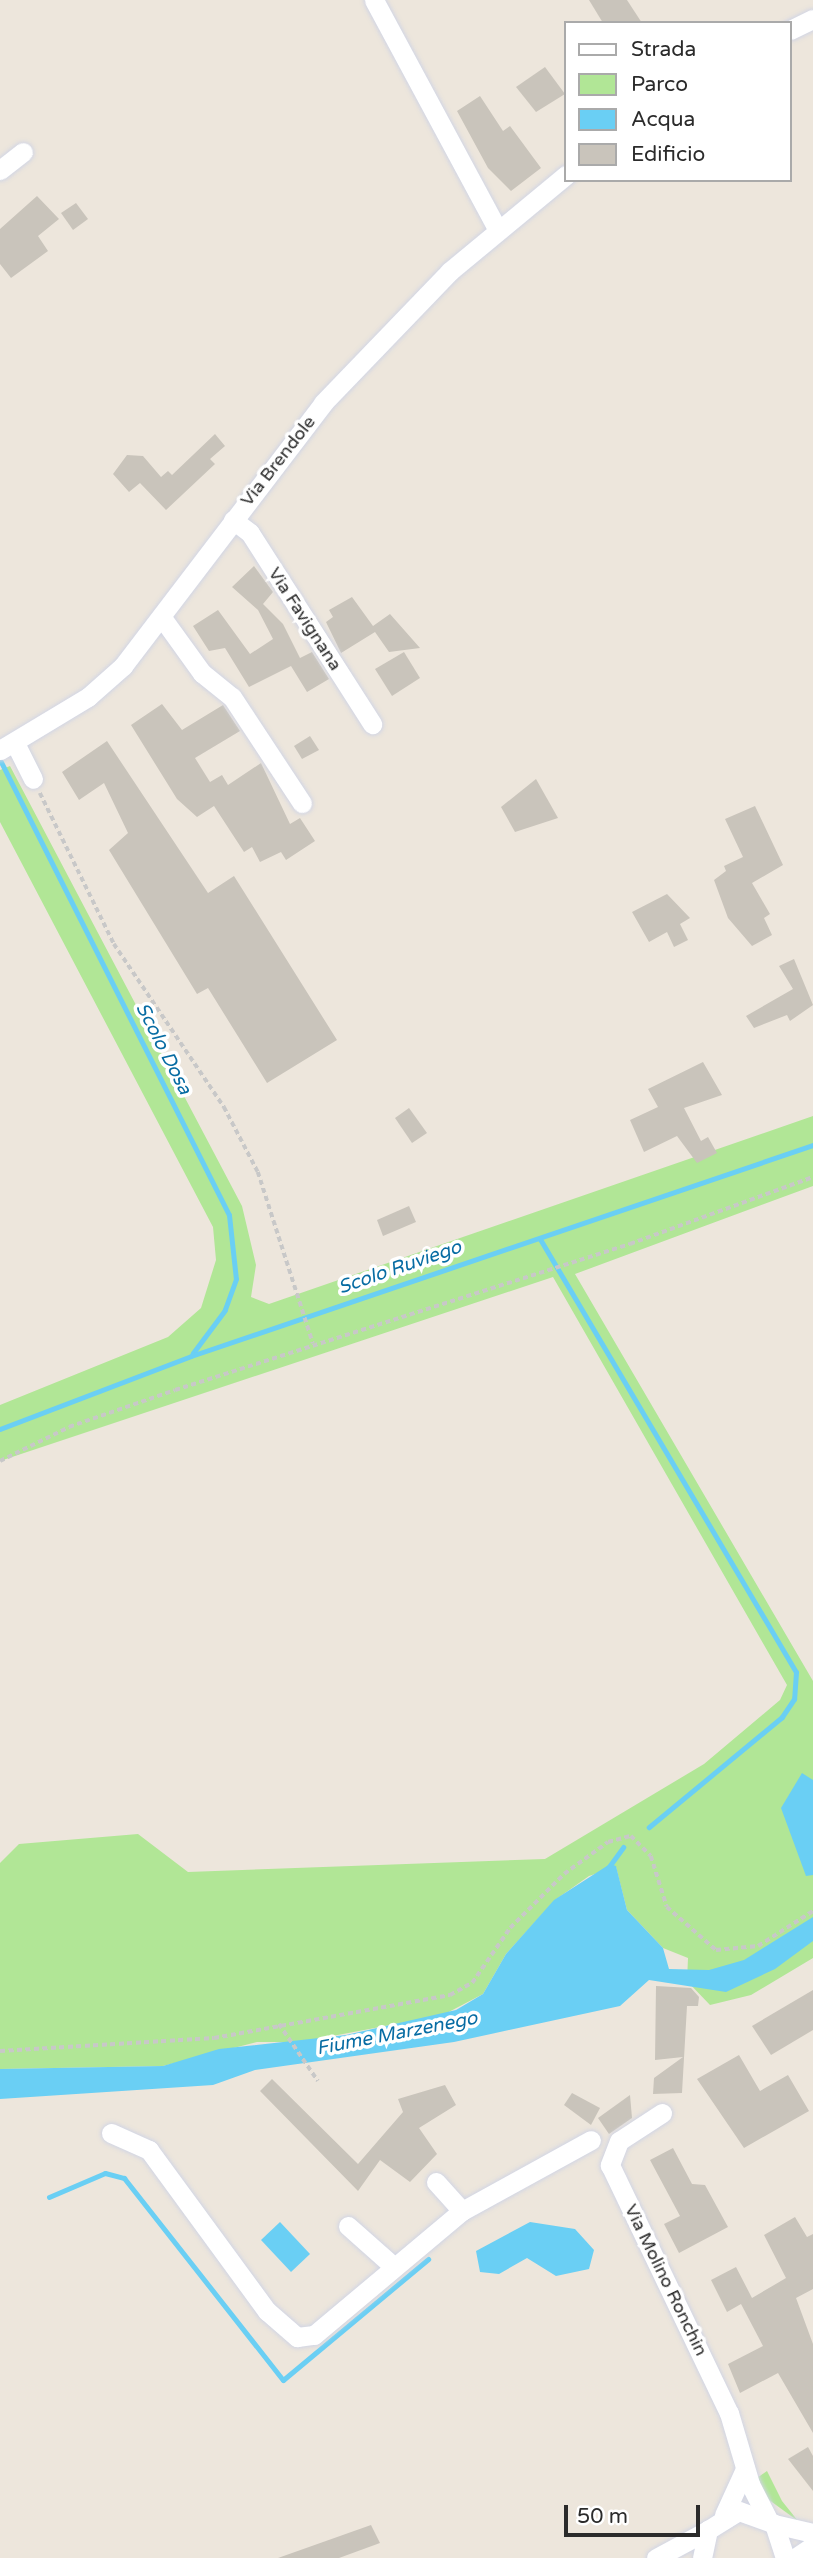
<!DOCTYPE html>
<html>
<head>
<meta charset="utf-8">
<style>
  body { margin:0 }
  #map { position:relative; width:813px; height:2558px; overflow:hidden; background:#ede6dc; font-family:"Varela Round",sans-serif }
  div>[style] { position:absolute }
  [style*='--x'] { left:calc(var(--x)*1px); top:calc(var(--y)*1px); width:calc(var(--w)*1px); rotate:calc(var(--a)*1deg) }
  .green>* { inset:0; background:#b1e696 }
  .water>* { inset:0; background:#6acff4 }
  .stream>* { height:5px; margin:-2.5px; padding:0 2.5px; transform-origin:2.5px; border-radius:2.5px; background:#6acff4 }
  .building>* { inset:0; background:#c9c4bb }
  .path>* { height:3.5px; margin-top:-1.75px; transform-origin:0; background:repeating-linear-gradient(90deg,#c8c8c8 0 5px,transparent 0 8.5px) }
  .roads { filter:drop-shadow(0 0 2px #d1d5e4) drop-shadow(0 0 2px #d1d5e4) }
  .minor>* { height:19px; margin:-9.5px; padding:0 9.5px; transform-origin:9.5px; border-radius:9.5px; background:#fff }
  span { translate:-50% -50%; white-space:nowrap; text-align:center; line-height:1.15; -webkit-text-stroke:7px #fff; paint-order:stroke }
  .street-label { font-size:18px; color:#2b2b2b }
  .water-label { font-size:19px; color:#076ca3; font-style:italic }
  .legend { position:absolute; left:564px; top:21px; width:228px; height:161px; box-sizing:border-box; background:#fff; border:2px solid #aaa; margin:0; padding:9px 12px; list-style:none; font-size:21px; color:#2b2b2b }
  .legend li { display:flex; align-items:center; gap:14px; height:35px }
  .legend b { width:35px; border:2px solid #aaa }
  .scale { position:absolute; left:564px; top:2505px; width:136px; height:32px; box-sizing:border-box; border:4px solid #2b2b2b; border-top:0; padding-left:9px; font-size:21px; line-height:24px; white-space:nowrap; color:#2b2b2b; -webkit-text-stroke:5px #fff; paint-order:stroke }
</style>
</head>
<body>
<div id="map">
  <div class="green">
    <i style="clip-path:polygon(10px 766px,242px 1206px,256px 1265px,251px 1297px,269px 1304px,813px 1116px,813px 1186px,575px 1274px,813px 1681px,813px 1958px,751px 1995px,710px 2005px,687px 1981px,688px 1958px,663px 1948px,627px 1910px,616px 1867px,589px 1876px,555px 1900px,506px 1954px,483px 1994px,443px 2015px,301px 2042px,257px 2042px,163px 2066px,0 2069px,0 1863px,19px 1844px,138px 1834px,188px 1872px,545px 1859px,704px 1764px,780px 1700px,787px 1685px,553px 1277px,0 1461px,0 1405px,168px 1337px,201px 1308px,216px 1260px,213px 1227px,0 822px,0 770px)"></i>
    <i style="clip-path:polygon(767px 2471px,782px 2501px,798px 2521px,765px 2497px,757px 2478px)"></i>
  </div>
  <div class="water">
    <i style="clip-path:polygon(802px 1773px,813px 1780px,813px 1875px,806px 1876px,781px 1808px)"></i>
    <i style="clip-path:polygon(610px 1864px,616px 1866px,627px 1910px,663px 1948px,669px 1969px,709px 1970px,744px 1960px,813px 1917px,813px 1941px,775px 1969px,726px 1992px,649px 1980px,620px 2006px,454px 2042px,255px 2070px,213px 2085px,0 2099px,0 2069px,163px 2066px,219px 2049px,346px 2035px,456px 2010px,483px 1994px,506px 1954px,554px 1900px)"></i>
    <i style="clip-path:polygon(280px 2222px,310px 2254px,291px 2272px,261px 2240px)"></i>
    <i style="clip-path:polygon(530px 2222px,575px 2229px,594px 2250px,589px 2269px,556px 2276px,527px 2258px,499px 2274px,480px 2272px,476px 2251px)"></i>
  </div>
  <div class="stream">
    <i style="--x:0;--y:760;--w:509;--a:63.28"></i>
    <i style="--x:229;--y:1215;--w:64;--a:83.8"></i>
    <i style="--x:236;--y:1279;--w:33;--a:110"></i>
    <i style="--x:225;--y:1310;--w:54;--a:126.7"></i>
    <i style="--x:540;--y:1239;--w:503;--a:59.41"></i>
    <i style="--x:796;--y:1672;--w:27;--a:94"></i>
    <i style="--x:794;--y:1699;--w:22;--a:124"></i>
    <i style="--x:782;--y:1717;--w:173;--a:140.4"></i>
    <i style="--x:0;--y:1429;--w:204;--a:-20.9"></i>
    <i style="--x:191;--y:1356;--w:657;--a:-18.74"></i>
    <i style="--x:608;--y:1868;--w:26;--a:-54"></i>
    <i style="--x:49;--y:2197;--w:61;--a:-23.2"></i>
    <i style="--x:105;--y:2173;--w:20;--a:15"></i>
    <i style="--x:124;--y:2178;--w:257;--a:51.8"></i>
    <i style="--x:283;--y:2380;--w:189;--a:-39.8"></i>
  </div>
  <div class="building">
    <i style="clip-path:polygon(589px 0,627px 0,642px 23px,603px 23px)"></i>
    <i style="clip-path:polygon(545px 67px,565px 94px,536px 112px,516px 87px)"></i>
    <i style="clip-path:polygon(480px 96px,503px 131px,510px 126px,541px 168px,511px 191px,488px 168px,457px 111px)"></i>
    <i style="clip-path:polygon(37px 196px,59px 219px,38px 236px,48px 251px,11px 278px,0 264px,0 229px)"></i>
    <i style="clip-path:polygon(76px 203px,88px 219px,73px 230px,61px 213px)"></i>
    <i style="clip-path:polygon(215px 434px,225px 446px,210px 459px,215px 464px,166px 510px,140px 483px,129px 492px,113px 474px,127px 455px,143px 456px,161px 477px,168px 471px,172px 475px)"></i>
    <i style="clip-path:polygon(254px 566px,273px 592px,263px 604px,283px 624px,300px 658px,312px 652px,329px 679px,307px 692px,291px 666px,249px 687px,225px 648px,209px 651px,193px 626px,218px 610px,250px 654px,273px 639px,258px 610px,232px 587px)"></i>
    <i style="clip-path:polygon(352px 597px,373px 626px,390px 614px,420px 648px,389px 652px,375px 632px,341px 653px,326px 622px,333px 617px,329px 610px)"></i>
    <i style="clip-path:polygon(404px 652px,420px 678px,392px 696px,375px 669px)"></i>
    <i style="clip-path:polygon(162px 704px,182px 730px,223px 705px,240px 731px,195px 758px,210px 782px,222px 775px,228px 785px,261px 763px,290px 824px,300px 818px,315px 841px,286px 860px,281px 852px,260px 862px,252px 847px,244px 852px,214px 806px,197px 817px,177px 799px,131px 725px)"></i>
    <i style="clip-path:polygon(310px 736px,319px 750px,302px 759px,294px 746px)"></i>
    <i style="clip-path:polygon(107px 741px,208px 893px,234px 876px,337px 1040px,267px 1083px,208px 988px,197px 994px,109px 850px,128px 833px,104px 783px,79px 800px,62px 772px)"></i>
    <i style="clip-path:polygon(536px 779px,558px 818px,515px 832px,501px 807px)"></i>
    <i style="clip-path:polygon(755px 806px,783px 865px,752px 883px,770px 914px,764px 918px,772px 935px,752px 946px,728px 918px,714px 880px,726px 871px,724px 866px,743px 857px,725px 819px)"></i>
    <i style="clip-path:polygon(667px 894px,690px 918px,680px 924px,688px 940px,674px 947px,667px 932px,649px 942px,632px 912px)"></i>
    <i style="clip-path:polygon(794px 959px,813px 1005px,790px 1021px,787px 1015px,754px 1028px,746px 1016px,793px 989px,779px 966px)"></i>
    <i style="clip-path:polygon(703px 1062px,722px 1095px,684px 1108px,701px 1141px,708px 1137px,717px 1153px,697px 1163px,677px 1136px,644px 1152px,630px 1120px,658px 1107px,648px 1089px)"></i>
    <i style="clip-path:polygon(409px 1108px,427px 1133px,412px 1143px,395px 1118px)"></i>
    <i style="clip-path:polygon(409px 1206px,416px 1222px,383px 1236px,377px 1220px)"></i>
    <i style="clip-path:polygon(656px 1986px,691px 1988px,699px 1997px,698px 2006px,687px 2006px,682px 2093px,653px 2094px,654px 2078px,683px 2057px,655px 2060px)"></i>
    <i style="clip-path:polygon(813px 1990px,813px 2030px,771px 2055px,752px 2026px)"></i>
    <i style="clip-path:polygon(739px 2055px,760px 2091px,788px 2075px,809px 2111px,744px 2148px,697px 2079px)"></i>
    <i style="clip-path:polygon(272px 2079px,358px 2164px,403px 2112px,398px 2099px,445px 2085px,456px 2105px,419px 2128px,437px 2154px,410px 2182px,380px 2160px,358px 2191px,260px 2091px)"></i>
    <i style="clip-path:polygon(572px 2093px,600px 2108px,591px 2125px,564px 2105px)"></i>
    <i style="clip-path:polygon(630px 2095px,632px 2118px,609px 2134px,598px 2118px)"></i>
    <i style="clip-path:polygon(673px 2148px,692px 2184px,705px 2185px,728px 2227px,679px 2253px,664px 2224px,680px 2216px,650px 2160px)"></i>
    <i style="clip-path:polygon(795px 2217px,807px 2237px,813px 2234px,813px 2289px,796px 2298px,813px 2344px,813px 2433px,778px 2373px,740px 2393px,728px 2364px,763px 2346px,741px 2304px,727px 2312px,711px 2280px,736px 2267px,752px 2298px,786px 2278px,764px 2235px)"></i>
    <i style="clip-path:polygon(808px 2447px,813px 2456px,813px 2491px,788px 2459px)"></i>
    <i style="clip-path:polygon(371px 2525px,380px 2543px,339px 2558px,278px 2558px)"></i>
  </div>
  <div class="path">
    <i style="--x:40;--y:793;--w:168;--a:63.9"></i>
    <i style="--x:114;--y:944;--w:197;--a:56"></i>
    <i style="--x:224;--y:1107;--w:73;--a:62.4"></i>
    <i style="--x:258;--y:1172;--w:180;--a:72.2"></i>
    <i style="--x:0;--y:1461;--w:77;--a:-26.2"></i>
    <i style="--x:69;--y:1427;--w:112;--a:-19.2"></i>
    <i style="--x:175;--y:1390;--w:478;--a:-17.8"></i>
    <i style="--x:630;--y:1244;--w:195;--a:-20.1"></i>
    <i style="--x:279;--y:2024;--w:69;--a:55.6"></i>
    <i style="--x:0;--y:2051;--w:214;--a:-3.5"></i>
    <i style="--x:214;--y:2038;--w:240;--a:-10.3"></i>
    <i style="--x:450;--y:1995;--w:25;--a:-29"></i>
    <i style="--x:472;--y:1983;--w:67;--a:-55.4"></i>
    <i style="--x:510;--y:1928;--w:76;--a:-45"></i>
    <i style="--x:564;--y:1874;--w:54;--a:-36"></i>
    <i style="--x:608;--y:1842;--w:24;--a:-15"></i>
    <i style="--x:631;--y:1836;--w:28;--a:45"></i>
    <i style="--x:651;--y:1856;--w:53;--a:72.6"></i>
    <i style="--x:667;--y:1907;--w:65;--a:41.3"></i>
    <i style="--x:716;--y:1950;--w:42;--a:-5.4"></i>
    <i style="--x:758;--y:1946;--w:65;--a:-32.5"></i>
  </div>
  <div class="roads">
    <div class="minor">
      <i style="--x:374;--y:0;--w:259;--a:61.7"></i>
      <i style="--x:790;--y:30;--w:25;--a:-26"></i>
      <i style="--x:0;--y:170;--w:29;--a:-38"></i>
      <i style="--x:233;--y:520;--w:21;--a:37"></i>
      <i style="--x:250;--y:533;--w:227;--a:57.4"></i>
      <i style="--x:163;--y:619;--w:67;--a:54.2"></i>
      <i style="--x:202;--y:673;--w:38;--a:39"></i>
      <i style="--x:232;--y:697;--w:127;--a:56.6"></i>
      <i style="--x:15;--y:743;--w:40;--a:63.4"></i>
      <i style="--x:0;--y:750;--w:103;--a:-31.1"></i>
      <i style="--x:88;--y:697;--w:47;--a:-41.5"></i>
      <i style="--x:123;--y:666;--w:330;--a:-52.7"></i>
      <i style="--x:323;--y:403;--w:183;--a:-46.1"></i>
      <i style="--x:450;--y:271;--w:151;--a:-39.6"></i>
      <i style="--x:662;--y:2113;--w:51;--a:146.9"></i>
      <i style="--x:619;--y:2141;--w:26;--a:111"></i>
      <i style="--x:610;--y:2165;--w:275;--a:64.4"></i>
      <i style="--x:729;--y:2413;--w:74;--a:73.5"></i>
      <i style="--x:750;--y:2484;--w:39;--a:63"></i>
      <i style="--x:111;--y:2133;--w:42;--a:24.1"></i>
      <i style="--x:149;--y:2150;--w:200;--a:53.8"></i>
      <i style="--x:267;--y:2311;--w:40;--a:41"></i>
      <i style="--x:297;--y:2337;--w:17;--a:-7"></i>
      <i style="--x:314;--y:2335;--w:193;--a:-40"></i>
      <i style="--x:462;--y:2211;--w:147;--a:-28.8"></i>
      <i style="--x:436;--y:2182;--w:39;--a:48"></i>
      <i style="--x:348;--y:2226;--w:59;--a:41.6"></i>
      <i style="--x:724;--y:2515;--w:51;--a:-65.5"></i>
      <i style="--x:774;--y:2524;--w:40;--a:13"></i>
      <i style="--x:656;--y:2558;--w:59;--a:-28.3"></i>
      <i style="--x:702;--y:2558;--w:29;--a:-78"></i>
      <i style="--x:708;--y:2530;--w:36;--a:-32"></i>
      <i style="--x:739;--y:2511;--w:37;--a:20"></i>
      <i style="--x:774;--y:2524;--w:36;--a:72"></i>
      <i style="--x:795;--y:2558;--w:22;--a:-34"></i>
    </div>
  </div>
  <div class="street-label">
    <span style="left:278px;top:461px;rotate:-52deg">Via Brendole</span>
    <span style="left:305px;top:619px;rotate:57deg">Via Favignana</span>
    <span style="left:666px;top:2280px;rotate:64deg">Via Molino Ronchin</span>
  </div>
  <div class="water-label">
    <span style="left:163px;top:1049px;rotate:63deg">Scolo Dosa</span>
    <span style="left:400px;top:1268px;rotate:-19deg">Scolo Ruviego</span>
    <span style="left:397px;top:2034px;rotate:-11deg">Fiume Marzenego</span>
  </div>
  <ul class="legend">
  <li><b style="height:9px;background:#fff"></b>Strada</li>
  <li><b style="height:19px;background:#b1e696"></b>Parco</li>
  <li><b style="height:19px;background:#6acff4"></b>Acqua</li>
  <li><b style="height:19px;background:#c9c4bb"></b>Edificio</li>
  </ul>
  <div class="scale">50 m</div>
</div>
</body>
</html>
